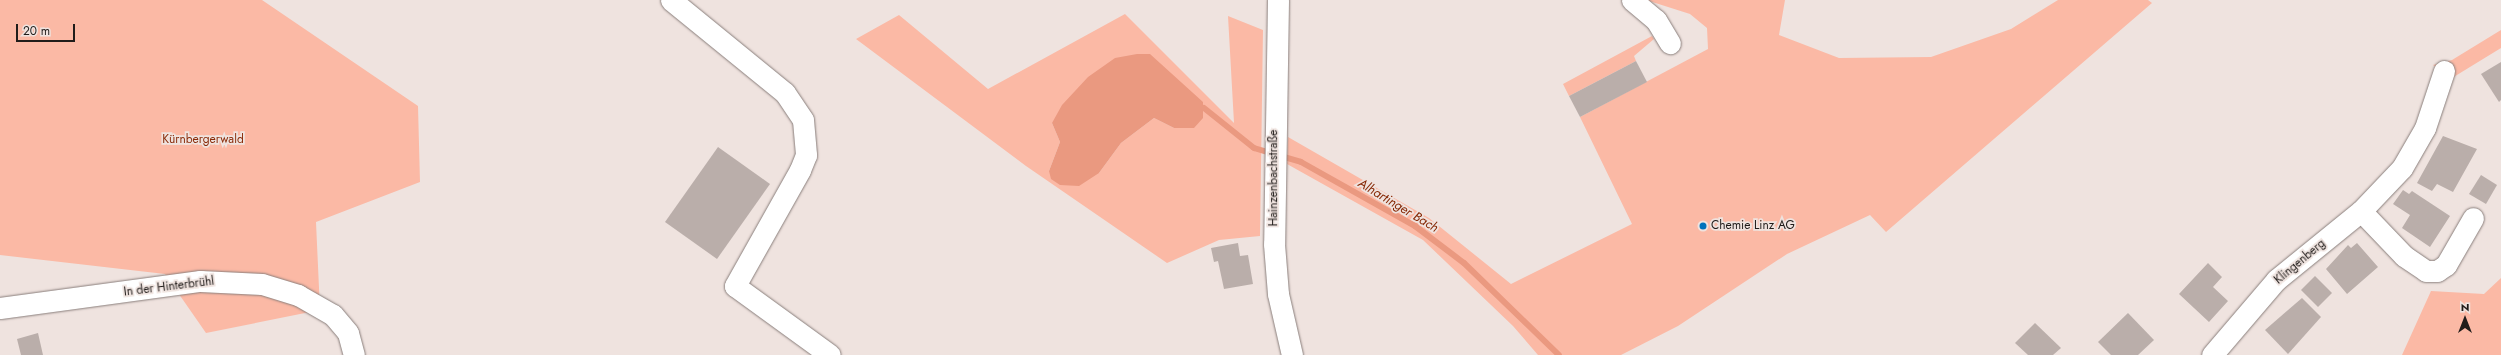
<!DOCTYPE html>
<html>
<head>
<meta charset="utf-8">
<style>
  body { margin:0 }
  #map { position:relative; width:2501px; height:355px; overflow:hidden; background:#efe3df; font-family:Jost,sans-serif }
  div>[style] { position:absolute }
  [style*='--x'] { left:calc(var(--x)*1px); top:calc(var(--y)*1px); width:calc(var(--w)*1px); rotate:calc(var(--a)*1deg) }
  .green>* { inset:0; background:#fbb9a5 }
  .water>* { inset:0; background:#ea9980 }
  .stream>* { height:6px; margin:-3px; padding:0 3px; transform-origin:3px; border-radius:3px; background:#ea9980 }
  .building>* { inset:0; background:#baaeaa }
  .roads { filter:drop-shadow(0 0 1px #897e7b) drop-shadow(0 0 1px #897e7b) }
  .minor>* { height:21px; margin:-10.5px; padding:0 10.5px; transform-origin:10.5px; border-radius:10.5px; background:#fff }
  .dots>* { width:11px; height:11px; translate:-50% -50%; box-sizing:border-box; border:2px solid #efe3df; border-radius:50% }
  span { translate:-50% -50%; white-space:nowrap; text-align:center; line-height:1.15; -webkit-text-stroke:3.5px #efe3df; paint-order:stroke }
  .park-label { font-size:12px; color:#8a2c0a }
  .street-label { font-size:12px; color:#201c1a }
  .poi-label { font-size:12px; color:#201c1a }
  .left { translate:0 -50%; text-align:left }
  .water-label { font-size:13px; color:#862805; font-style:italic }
  .north { position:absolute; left:2445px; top:299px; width:40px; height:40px; -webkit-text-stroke:3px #efe3df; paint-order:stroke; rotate:0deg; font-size:11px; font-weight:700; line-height:16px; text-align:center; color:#201c1a }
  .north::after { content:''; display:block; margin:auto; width:14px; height:18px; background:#201c1a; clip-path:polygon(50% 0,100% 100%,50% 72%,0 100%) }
  .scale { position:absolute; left:16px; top:24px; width:59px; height:18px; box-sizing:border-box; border:2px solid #201c1a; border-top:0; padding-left:5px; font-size:12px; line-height:14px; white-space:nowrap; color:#201c1a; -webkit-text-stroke:3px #efe3df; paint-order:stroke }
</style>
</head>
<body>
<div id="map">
  <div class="green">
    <i style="clip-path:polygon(0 0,262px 0,418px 106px,420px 182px,316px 222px,320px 310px,206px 333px,165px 274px,0 255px)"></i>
    <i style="clip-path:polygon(1646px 0,1785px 0,1779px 35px,1839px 58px,1931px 57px,2011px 29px,2058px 0,2148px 0,2152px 3px,1886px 232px,1870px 215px,1787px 254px,1678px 326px,1621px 355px,1538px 355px,1513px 326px,1423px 240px,1287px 164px,1288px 137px,1429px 218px,1511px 284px,1632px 224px,1580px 117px,1708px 49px,1707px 28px,1690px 14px)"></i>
    <i style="clip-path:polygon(evenodd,1125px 14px,1234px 123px,1228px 16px,1263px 30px,1260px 236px,1219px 240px,1167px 263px,1026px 166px,856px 39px,899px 15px,988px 89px,1125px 14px,1204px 108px,1174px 128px,1154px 118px,1121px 143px,1099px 173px,1049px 171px,1060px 142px,1052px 123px,1204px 108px)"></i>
    <i style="clip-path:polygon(2501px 30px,2501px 48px,2452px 78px,2433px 65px,2452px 60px)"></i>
    <i style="clip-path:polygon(1652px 36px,1654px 39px,1634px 56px,1636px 61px,1569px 96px,1563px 84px)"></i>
    <i style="clip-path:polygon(2501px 278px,2501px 355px,2402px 355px,2431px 291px,2484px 294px)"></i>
  </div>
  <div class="water">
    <i style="clip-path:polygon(1137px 54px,1150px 54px,1203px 102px,1203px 118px,1194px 128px,1174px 128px,1154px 118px,1121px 143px,1099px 173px,1079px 186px,1060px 185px,1051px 179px,1049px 171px,1060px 142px,1052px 123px,1062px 105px,1088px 77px,1115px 58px)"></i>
  </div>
  <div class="stream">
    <i style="--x:1204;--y:108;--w:64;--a:38.7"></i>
    <i style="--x:1254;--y:148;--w:49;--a:16.6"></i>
    <i style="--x:1301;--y:162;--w:131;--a:29.3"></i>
    <i style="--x:1415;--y:226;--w:61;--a:37.1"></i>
    <i style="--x:1464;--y:263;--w:132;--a:44.1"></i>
  </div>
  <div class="building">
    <i style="clip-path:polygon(1636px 61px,1647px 82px,1580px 117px,1569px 96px)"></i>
    <i style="clip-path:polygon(2501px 62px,2501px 100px,2499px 102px,2481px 74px)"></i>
    <i style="clip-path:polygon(2443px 136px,2477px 149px,2453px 192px,2437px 184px,2432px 191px,2417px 183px)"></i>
    <i style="clip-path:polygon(718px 147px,770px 184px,717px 259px,665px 222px)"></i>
    <i style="clip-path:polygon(2481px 175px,2497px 185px,2486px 204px,2469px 194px)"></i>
    <i style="clip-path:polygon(2403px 190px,2409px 194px,2412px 191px,2450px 216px,2430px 247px,2402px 228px,2410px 215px,2393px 204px)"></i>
    <i style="clip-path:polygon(1238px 243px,1240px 256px,1248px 255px,1253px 284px,1224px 289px,1218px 261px,1214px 262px,1211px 248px)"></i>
    <i style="clip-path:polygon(2357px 243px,2378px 267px,2347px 294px,2326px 269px,2348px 245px,2351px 248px)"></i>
    <i style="clip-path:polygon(2208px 263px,2222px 277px,2213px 287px,2228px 301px,2209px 322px,2179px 294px)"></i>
    <i style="clip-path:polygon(2315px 276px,2332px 293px,2318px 307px,2301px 290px)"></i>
    <i style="clip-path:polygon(2302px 298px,2321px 317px,2288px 354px,2265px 330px)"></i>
    <i style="clip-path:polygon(2128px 313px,2154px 340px,2138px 355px,2111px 355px,2098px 342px)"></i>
    <i style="clip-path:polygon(2035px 323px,2061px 348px,2053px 355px,2028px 355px,2015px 343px)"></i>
    <i style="clip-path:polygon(38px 333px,43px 355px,21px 355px,17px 339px)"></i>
  </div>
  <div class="roads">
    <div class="minor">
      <i style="--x:671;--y:0;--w:147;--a:39.2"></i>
      <i style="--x:785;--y:93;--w:32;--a:56"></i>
      <i style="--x:803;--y:120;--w:35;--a:85"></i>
      <i style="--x:806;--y:155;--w:16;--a:112"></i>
      <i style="--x:800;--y:170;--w:133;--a:119.3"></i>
      <i style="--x:735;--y:286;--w:117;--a:36"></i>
      <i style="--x:1278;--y:0;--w:244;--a:90.9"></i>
      <i style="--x:1274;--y:244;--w:50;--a:85.4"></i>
      <i style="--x:1278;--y:294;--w:63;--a:77.1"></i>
      <i style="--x:1632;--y:0;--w:31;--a:40"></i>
      <i style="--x:1656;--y:20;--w:27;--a:59"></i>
      <i style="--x:2361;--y:211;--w:62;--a:46.3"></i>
      <i style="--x:2404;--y:256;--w:27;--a:34"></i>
      <i style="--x:2426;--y:271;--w:11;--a:0"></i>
      <i style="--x:2437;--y:271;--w:11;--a:-34"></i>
      <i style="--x:2446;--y:265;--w:54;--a:-60.1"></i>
      <i style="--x:0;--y:308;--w:202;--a:-7.7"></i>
      <i style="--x:200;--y:281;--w:62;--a:2.8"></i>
      <i style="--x:262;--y:284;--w:38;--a:17"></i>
      <i style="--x:298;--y:295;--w:40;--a:29.7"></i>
      <i style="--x:333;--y:315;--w:23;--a:50"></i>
      <i style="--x:348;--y:333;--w:23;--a:75"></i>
      <i style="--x:2212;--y:355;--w:99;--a:-49.5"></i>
      <i style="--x:2276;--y:280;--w:109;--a:-39.1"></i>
      <i style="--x:2361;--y:211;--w:59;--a:-46.4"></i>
      <i style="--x:2402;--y:168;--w:46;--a:-60.1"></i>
      <i style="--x:2425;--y:128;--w:60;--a:-71.6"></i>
    </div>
  </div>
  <div class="dots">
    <i style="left:1703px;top:226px;background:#0072bc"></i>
  </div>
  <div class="park-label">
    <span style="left:203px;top:140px">Kürnbergerwald</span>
  </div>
  <div class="street-label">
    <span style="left:1274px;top:178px;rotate:-90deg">Hainzenbachstraße</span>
    <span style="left:2300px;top:262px;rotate:-40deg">Klingenberg</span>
    <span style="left:169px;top:287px;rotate:-7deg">In der Hinterbrühl</span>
  </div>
  <div class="poi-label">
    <span class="left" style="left:1711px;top:226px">Chemie Linz AG</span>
  </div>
  <div class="water-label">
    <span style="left:1398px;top:206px;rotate:31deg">Alhartinger Bach</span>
  </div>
  <div class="north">N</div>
  <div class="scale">20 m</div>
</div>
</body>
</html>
